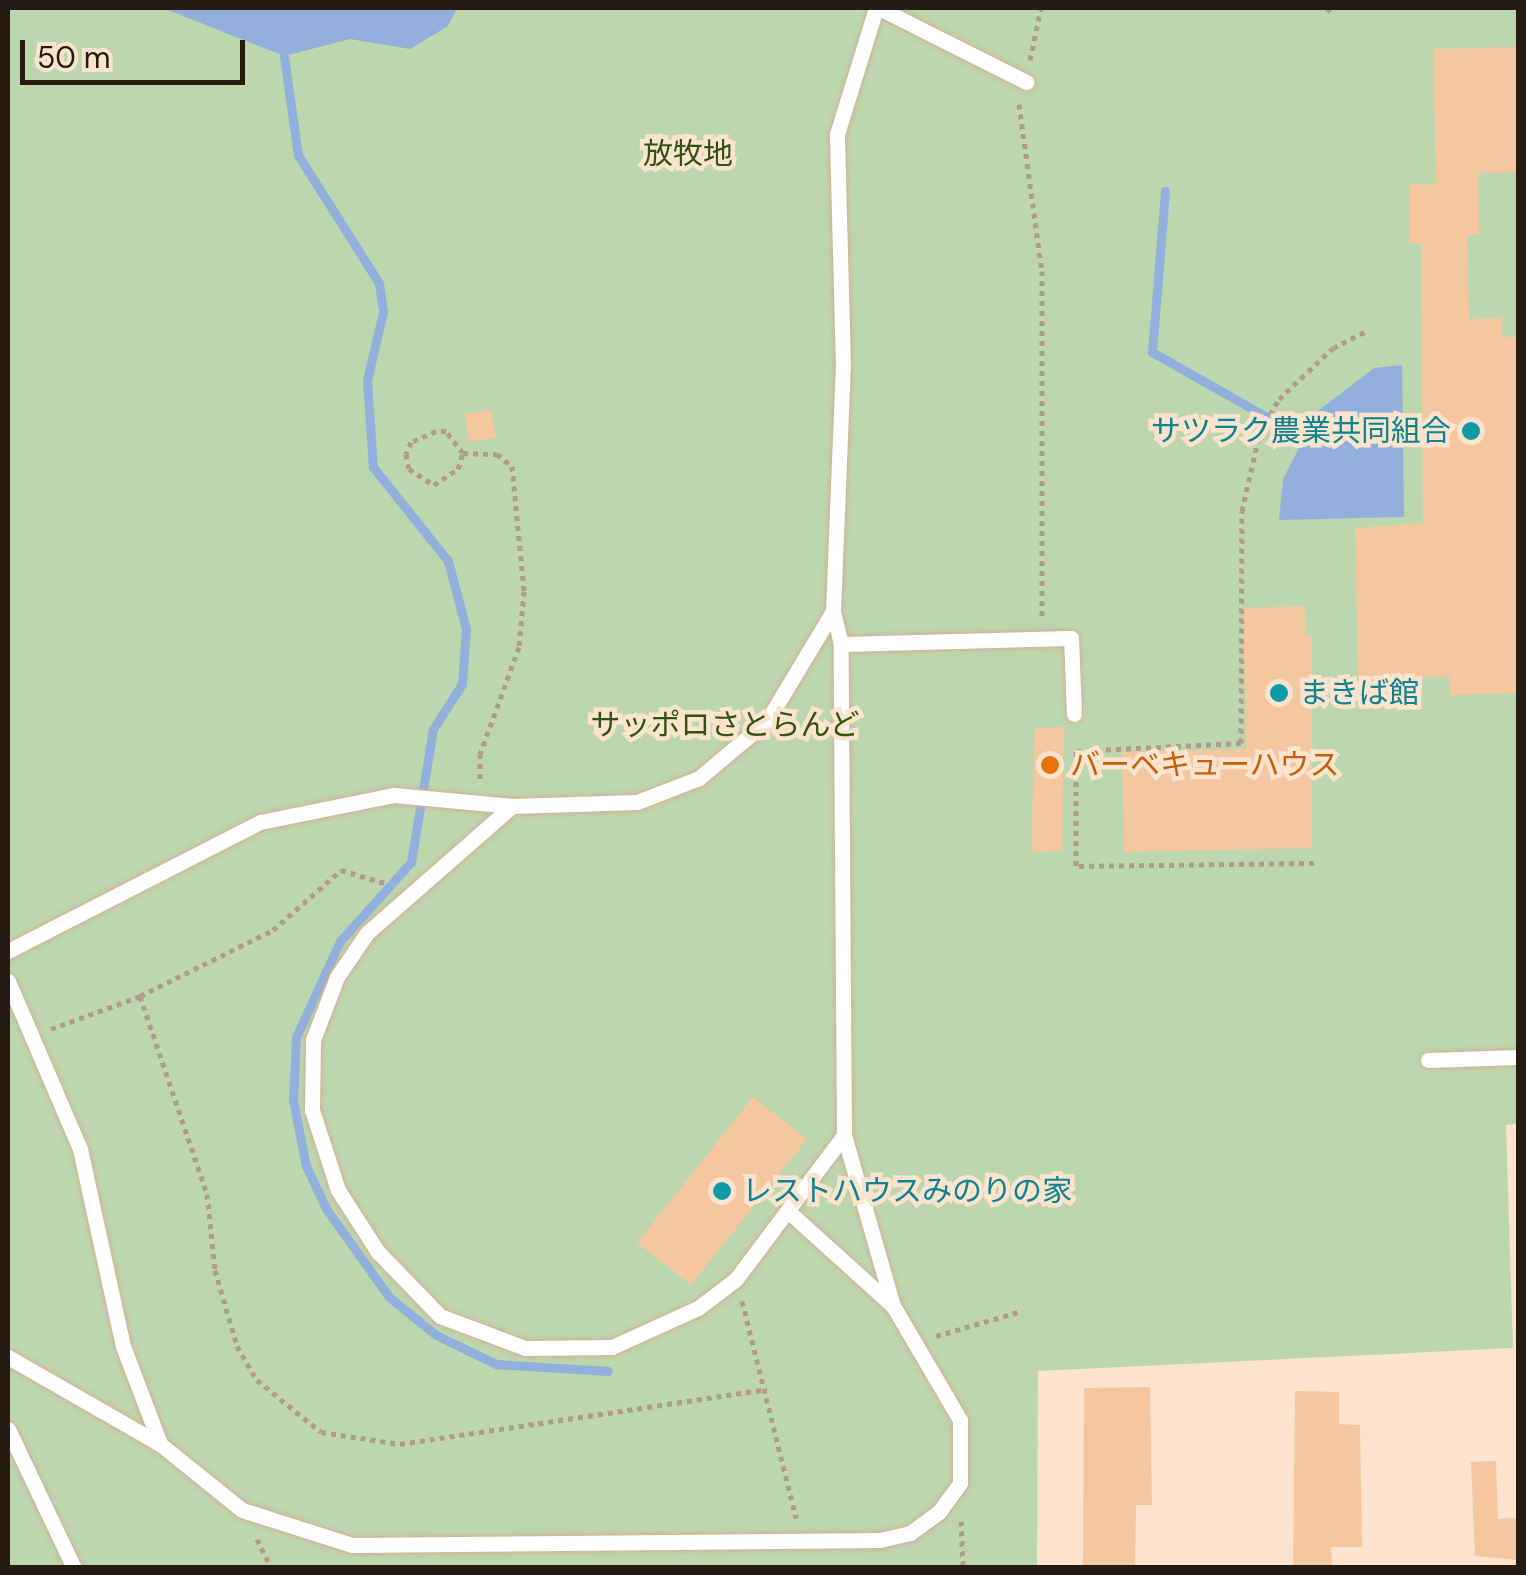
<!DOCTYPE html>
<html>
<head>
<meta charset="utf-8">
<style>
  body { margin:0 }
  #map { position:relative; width:1526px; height:1575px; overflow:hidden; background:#fce3ce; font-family:"DM Sans","Noto Sans JP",sans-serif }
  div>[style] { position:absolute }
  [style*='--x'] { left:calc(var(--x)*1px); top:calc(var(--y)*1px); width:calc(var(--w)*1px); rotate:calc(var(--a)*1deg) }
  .green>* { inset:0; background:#bcd6ad }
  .water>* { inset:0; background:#93b0dd }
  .stream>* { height:9px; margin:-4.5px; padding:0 4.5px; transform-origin:4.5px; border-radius:4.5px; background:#93b0dd }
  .building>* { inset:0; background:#f4c79f }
  .path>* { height:5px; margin-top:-2.5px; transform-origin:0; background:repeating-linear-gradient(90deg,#b19d8c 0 5px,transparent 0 10px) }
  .roads { filter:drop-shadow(0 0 2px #ceb197) drop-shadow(0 0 2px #ceb197) }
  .lane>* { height:15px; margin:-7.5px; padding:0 7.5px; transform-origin:7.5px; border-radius:7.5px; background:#fff }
  .dots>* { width:28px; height:28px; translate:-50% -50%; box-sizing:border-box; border:5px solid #fce3ce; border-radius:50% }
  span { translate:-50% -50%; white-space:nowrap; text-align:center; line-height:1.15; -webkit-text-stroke:9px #fce3ce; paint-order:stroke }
  .park-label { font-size:30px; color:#305410 }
  .culture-label { font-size:30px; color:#0d838f }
  .right { translate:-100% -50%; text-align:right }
  .left { translate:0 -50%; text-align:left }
  .food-label { font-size:30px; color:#c56008 }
  .frame { position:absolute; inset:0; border:10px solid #261b12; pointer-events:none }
  .scale { position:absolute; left:20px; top:40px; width:225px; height:45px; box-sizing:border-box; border:5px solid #261b12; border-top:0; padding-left:12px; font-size:30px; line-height:35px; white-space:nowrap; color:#261b12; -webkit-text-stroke:8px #fce3ce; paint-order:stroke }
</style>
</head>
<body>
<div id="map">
  <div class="green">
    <i style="clip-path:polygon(8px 8px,1518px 8px,1518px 1124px,1506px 1125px,1513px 1348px,1038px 1371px,1037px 1567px,8px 1568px)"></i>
  </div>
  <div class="water">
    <i style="clip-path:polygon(163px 8px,457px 8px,448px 26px,410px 49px,350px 39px,284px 56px)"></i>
    <i style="clip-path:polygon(1402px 365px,1404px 517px,1279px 520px,1283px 479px,1318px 411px,1374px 368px)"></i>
  </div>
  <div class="stream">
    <i style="--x:284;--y:56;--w:100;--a:82"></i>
    <i style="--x:298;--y:155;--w:151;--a:57.7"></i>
    <i style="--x:379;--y:283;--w:29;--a:82"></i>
    <i style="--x:383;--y:312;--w:70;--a:103.2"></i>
    <i style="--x:367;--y:380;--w:87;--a:86.1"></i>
    <i style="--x:373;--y:467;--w:120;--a:51.4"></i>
    <i style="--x:448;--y:561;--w:70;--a:75.2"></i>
    <i style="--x:466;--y:629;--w:55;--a:94.2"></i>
    <i style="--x:462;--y:684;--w:54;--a:122.8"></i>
    <i style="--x:433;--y:729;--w:135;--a:99.4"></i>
    <i style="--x:411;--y:862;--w:106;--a:131.9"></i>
    <i style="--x:340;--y:941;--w:106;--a:114.6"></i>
    <i style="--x:296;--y:1037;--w:63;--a:92.7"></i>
    <i style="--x:293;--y:1100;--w:67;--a:78.9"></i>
    <i style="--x:306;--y:1166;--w:49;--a:64.5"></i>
    <i style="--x:327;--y:1210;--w:107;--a:54.5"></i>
    <i style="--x:389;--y:1297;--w:60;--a:39"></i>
    <i style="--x:436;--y:1335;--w:67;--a:25.8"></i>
    <i style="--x:496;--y:1364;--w:112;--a:3.6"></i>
    <i style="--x:1165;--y:191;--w:162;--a:94.6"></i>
    <i style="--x:1152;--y:352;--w:169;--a:29.5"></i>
  </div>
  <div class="building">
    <i style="clip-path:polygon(1518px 47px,1518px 172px,1478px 173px,1479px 234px,1467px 235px,1469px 319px,1502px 318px,1502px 337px,1518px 337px,1518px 693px,1450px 695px,1450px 676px,1358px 681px,1355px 528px,1423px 523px,1421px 244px,1409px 243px,1410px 184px,1436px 185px,1433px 49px)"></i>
    <i style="clip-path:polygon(491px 410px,496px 438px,469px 442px,465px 414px)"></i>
    <i style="clip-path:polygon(1305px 606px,1306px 636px,1312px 636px,1312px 848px,1124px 852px,1122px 752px,1246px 749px,1243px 608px)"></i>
    <i style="clip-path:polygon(1064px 727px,1062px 851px,1031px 852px,1035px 728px)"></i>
    <i style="clip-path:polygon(753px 1097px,807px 1139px,691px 1285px,637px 1243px)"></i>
    <i style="clip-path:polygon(1150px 1387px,1152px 1505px,1136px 1505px,1135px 1568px,1083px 1568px,1084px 1388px)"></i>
    <i style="clip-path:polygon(1295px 1391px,1339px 1392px,1339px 1424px,1360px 1425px,1362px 1547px,1331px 1547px,1332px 1568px,1293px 1568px)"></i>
    <i style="clip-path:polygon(1496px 1461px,1498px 1519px,1518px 1518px,1518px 1560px,1475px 1556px,1471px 1462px)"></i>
  </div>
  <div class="path">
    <i style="--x:1327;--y:8;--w:8;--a:45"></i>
    <i style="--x:1030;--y:60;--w:53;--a:-78.1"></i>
    <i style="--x:1019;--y:104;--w:169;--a:82.2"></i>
    <i style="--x:1042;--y:271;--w:345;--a:90"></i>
    <i style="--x:463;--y:453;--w:28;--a:-128"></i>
    <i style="--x:446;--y:431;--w:10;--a:180"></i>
    <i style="--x:436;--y:431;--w:27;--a:156"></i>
    <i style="--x:411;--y:442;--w:13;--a:113"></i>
    <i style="--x:406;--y:454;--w:15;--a:79"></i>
    <i style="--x:409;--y:469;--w:30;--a:33"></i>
    <i style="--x:434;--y:485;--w:29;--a:-34"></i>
    <i style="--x:458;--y:469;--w:17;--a:-73"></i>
    <i style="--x:463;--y:453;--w:34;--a:2"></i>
    <i style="--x:497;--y:454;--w:19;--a:39"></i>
    <i style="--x:512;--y:466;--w:126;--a:84.5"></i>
    <i style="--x:524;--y:591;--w:56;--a:95.1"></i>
    <i style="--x:519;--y:647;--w:114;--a:110"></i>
    <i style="--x:480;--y:754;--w:28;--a:90"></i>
    <i style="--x:1314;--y:863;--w:238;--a:179.3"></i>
    <i style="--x:1076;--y:866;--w:115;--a:-90"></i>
    <i style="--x:1076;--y:751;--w:165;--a:-2.8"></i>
    <i style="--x:1241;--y:743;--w:232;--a:-89.8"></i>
    <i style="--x:1242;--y:511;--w:81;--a:-77.2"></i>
    <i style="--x:1260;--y:432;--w:38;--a:-60"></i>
    <i style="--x:1279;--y:399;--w:74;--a:-43.4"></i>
    <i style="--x:1333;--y:348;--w:38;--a:-27"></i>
    <i style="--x:140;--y:996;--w:148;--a:-26.4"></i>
    <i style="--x:273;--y:930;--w:91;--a:-41.4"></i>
    <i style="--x:341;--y:870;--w:49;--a:16.6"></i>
    <i style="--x:51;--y:1029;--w:95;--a:-20.3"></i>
    <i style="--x:140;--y:996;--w:209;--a:71.3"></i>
    <i style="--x:207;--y:1194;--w:76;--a:84"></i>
    <i style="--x:215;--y:1270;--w:79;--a:73.9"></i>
    <i style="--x:237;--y:1346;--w:39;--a:60"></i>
    <i style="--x:257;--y:1380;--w:82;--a:39.1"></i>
    <i style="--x:321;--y:1432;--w:80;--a:8.6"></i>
    <i style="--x:400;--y:1444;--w:371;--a:-8.5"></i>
    <i style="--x:742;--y:1301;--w:224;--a:76"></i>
    <i style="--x:936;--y:1336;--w:90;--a:-16.2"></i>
    <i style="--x:961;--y:1521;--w:47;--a:87.6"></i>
    <i style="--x:257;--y:1539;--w:32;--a:64"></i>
  </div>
  <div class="roads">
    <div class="lane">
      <i style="--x:879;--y:8;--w:165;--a:26.7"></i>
      <i style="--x:841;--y:644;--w:230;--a:-1.5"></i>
      <i style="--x:1071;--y:638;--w:76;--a:87.7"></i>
      <i style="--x:512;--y:806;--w:193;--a:138.8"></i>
      <i style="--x:367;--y:933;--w:53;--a:124.3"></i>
      <i style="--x:337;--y:977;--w:67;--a:110.9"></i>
      <i style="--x:313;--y:1040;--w:70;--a:90.8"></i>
      <i style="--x:312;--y:1110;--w:84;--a:72"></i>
      <i style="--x:338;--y:1190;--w:74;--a:57.2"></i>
      <i style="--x:378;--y:1252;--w:89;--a:45.9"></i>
      <i style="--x:440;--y:1316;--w:91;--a:20.6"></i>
      <i style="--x:525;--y:1348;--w:87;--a:-0.7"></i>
      <i style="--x:612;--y:1347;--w:94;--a:-24.4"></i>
      <i style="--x:698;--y:1308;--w:48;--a:-37.3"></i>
      <i style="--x:736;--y:1279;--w:180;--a:-53.1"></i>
      <i style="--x:8;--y:951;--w:283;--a:-27.1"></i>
      <i style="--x:260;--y:822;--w:137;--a:-11.4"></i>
      <i style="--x:394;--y:795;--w:119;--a:5.3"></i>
      <i style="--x:512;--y:806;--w:125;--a:-1.8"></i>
      <i style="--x:637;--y:802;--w:66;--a:-21.2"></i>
      <i style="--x:699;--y:778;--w:89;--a:-40"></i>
      <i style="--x:767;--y:721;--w:128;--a:-59"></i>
      <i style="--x:833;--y:611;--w:244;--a:-87.7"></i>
      <i style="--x:843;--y:367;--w:233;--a:-91.5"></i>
      <i style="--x:837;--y:134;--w:132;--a:-72.8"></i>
      <i style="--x:8;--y:981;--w:183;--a:66.8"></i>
      <i style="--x:80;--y:1149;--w:202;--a:77.7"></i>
      <i style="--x:123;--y:1346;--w:105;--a:69.3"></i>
      <i style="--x:1428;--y:1060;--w:90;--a:-1.9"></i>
      <i style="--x:789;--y:1212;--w:140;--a:42.1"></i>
      <i style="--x:8;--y:1357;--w:175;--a:29.8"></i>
      <i style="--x:160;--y:1444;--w:105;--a:38.8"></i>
      <i style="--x:242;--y:1510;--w:115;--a:17.7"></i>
      <i style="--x:352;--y:1545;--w:528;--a:-0.54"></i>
      <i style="--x:880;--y:1540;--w:31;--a:-13"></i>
      <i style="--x:910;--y:1533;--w:36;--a:-36"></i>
      <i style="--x:939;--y:1512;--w:36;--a:-54"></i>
      <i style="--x:960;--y:1483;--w:63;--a:-90"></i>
      <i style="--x:960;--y:1420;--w:132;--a:-120.4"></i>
      <i style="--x:893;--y:1306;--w:178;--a:-106"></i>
      <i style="--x:844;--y:1135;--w:491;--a:-90.4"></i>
      <i style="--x:841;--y:644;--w:34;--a:-104"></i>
      <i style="--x:8;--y:1429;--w:154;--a:64.6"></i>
    </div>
  </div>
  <div class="dots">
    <i style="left:1471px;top:431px;background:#0f9aa8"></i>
    <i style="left:1279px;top:693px;background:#0f9aa8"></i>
    <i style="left:1050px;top:765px;background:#e8710a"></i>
    <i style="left:722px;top:1191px;background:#0f9aa8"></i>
  </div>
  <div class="park-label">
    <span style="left:688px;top:154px">放牧地</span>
    <span style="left:725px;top:725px">サッポロさとらんど</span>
  </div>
  <div class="culture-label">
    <span class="right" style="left:1451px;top:431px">サツラク農業共同組合</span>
    <span class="left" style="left:1299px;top:693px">まきば館</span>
    <span class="left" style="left:742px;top:1191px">レストハウスみのりの家</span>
  </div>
  <div class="food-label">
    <span class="left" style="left:1070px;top:765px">バーベキューハウス</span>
  </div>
  <div class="frame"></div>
  <div class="scale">50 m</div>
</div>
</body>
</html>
